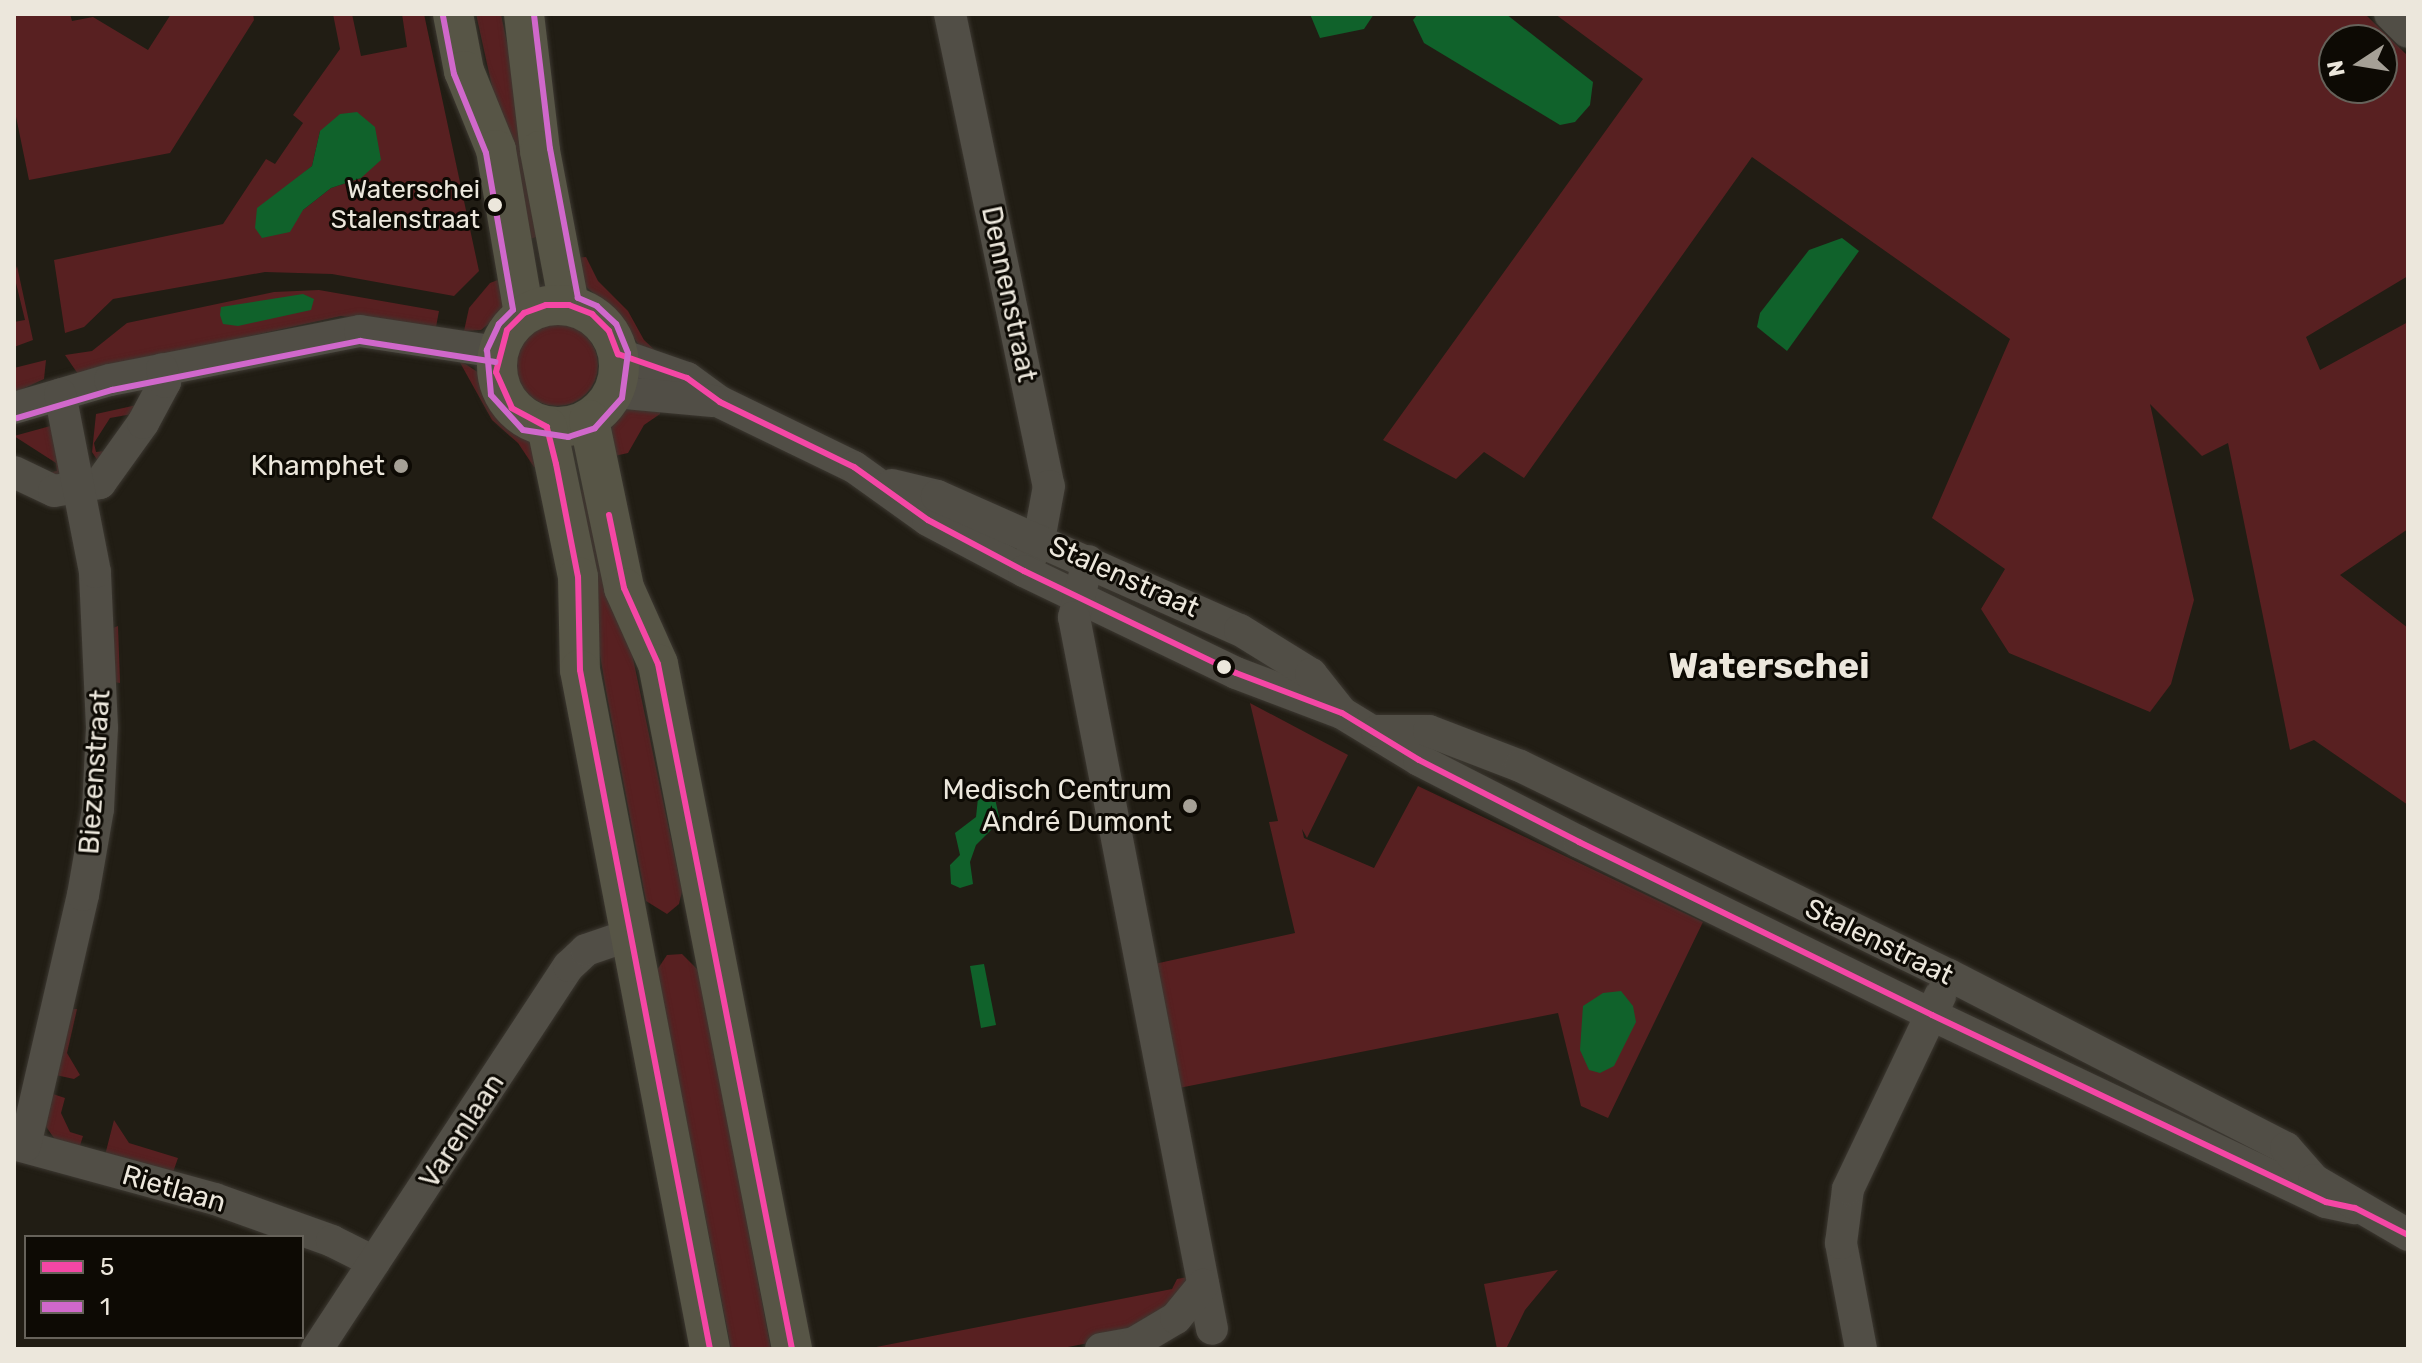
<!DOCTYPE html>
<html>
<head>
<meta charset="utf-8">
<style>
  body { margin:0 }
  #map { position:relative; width:2422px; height:1363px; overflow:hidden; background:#211d14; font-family:Rubik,sans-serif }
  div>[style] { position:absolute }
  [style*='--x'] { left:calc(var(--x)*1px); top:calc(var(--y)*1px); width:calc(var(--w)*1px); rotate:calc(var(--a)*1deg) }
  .green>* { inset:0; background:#582021 }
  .round { border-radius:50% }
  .water>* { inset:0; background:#10622b }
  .roads { filter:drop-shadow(0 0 2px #3c3831) drop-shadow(0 0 2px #3c3831) }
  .minor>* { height:32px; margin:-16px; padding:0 16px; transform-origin:16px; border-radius:16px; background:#514e46 }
  .major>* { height:40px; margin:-20px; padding:0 20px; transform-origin:20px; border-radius:20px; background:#575546 }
  .major>.ring { margin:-20px; padding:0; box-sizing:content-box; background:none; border:40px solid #575546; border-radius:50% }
  .bus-1>* { height:6px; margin:-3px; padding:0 3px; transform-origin:3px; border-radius:3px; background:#f446a5 }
  .bus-2>* { height:6px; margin:-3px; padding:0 3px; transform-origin:3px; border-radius:3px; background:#d068cb }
  .dots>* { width:22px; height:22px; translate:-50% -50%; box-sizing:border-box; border:4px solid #0d0a04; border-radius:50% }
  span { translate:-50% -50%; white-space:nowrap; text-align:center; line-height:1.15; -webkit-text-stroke:6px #0d0a04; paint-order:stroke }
  .bus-label { font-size:26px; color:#ece7dc }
  .right { translate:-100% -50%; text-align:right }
  .street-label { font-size:28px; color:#ece7dc }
  .poi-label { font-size:28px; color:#ece7dc }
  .district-label { font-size:36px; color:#ece7dc; font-weight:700 }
  .frame { position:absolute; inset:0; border:16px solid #ece7dc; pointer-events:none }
  .legend { position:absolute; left:24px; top:1235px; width:280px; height:104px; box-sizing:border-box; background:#0d0a04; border:2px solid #66625a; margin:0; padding:10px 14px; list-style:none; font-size:24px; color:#ece7dc }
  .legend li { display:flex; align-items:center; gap:16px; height:40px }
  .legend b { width:40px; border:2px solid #66625a }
  .north { position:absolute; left:2318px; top:24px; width:80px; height:80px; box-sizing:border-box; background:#0d0a04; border:2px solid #66625a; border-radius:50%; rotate:258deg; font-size:22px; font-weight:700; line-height:32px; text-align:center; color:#ece7dc }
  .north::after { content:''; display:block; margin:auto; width:28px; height:36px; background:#a5a096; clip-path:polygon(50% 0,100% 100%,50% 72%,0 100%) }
</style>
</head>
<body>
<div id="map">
  <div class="green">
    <i style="clip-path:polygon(14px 14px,70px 14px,72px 21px,93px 17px,148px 50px,171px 14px,253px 14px,254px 20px,170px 153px,29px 180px,14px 107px)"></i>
    <i style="clip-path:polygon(evenodd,333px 14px,352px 14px,361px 56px,407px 47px,402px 14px,424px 14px,479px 271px,454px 296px,332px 274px,265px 272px,113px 299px,84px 327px,65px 333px,54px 260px,223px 224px,266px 159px,275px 164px,303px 123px,293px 115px,340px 49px,333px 14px,320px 131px,361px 178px,331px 188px,303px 210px,287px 187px,312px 166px,320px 131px)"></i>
    <i style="clip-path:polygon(476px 14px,501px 14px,547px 234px,526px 240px)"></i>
    <i style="clip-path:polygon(evenodd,1555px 14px,2365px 14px,2408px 56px,2408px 276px,2306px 337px,2320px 370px,2408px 322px,2408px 529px,2340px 575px,2408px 628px,2408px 805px,2314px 740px,2290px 750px,2228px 443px,2202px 456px,2150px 404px,2194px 600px,2171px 684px,2150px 712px,2009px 653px,1981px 609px,2005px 569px,1932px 518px,2010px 339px,1752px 157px,1524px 478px,1484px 452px,1456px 479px,1383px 440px,1643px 79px,1555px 14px,2334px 40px,2382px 40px,2382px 88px,2334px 88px,2334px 40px)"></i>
    <i style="clip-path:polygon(586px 257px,598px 281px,628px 311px,644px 340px,660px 355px,643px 351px,617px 313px,585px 286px,574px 258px)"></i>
    <i style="clip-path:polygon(17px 266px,33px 340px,14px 347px,14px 322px,25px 320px,14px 275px)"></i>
    <i style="clip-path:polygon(503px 278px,511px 306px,481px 330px,464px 331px,469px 308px,490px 283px)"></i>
    <i style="clip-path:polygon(319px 290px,439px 311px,436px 327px,341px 316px,78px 374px,65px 355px,92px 351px,127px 323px,274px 292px)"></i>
    <i class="round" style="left:516px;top:324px;width:82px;height:82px"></i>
    <i style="clip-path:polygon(458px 359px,482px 375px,547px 467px,534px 467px,518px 443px,492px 420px)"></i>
    <i style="clip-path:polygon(46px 360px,44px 379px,14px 393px,14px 368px)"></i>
    <i style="clip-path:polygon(146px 403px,138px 413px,110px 418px,94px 443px,96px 452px,114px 450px,102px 467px,92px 452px,96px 414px)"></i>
    <i style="clip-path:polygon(660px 405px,660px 414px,644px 425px,628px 453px,610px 457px,607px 435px,614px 420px,626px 410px)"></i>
    <i style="clip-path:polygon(54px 425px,64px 475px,40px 475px,57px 471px,56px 463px,14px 436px)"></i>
    <i style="clip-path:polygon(597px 487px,682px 891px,679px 904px,667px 914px,646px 901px,606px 691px,573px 492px)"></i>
    <i style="clip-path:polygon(118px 626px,120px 683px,114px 682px,113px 628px)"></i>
    <i style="clip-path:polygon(1250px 703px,1348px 755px,1307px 838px,1302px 829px,1304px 838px,1374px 868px,1418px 786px,1703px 922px,1608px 1118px,1581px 1106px,1558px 1013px,1174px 1089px,1150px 965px,1295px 933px,1269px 822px,1278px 821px)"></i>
    <i style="clip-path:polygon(682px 954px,699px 971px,771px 1349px,731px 1349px,657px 970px,667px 955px)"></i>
    <i style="clip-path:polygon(71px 1009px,77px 1009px,67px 1053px,80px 1075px,74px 1079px,51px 1074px)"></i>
    <i style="clip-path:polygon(47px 1092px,65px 1098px,61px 1113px,70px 1132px,83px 1136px,78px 1152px,61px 1148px,40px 1118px)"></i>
    <i style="clip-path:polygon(114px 1120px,129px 1143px,178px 1158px,171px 1178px,104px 1159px)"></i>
    <i style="clip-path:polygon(1558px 1270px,1525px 1310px,1506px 1349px,1497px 1349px,1484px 1284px)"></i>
    <i style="clip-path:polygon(1194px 1276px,1181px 1306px,1121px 1337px,1057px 1349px,866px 1349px,1172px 1289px,1177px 1279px)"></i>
  </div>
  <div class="water">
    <i style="clip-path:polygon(1310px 14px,1374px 14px,1364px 29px,1320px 38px)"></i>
    <i style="clip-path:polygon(1418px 14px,1506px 14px,1593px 82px,1590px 105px,1575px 122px,1560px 125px,1424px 43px,1413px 20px)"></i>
    <i style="clip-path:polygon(357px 112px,375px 127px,381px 160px,361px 178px,331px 188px,303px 210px,290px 232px,262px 238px,255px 228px,257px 208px,312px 166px,320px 131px,340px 114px)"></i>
    <i style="clip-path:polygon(1842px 238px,1859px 251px,1787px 351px,1757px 327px,1760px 313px,1809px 250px)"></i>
    <i style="clip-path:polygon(303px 294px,314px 299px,311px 310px,238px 326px,223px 324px,220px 315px,221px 307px)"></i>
    <i style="clip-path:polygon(994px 794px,1000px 821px,976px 845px,970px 862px,973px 884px,960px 888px,951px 884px,950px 865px,960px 855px,955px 833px,976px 817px,978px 798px)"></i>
    <i style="clip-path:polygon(984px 964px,996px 1025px,981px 1028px,970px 966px)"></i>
    <i style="clip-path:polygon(1621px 991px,1633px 1006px,1636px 1022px,1614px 1066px,1600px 1073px,1589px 1070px,1580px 1050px,1583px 1006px,1603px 993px)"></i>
  </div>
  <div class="roads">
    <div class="minor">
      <i style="--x:950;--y:14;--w:482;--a:78.2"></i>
      <i style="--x:1049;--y:486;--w:55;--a:100.5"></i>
      <i style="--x:1039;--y:540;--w:34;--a:116"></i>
      <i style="--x:2390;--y:14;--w:25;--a:45"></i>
      <i style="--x:618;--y:354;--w:73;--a:19.2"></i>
      <i style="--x:687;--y:378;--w:41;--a:36"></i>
      <i style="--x:720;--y:402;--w:149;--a:25.9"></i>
      <i style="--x:854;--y:467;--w:91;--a:35.6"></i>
      <i style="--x:928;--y:520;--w:109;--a:28"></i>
      <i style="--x:1024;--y:571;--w:235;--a:25.7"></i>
      <i style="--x:1236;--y:673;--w:113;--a:20.7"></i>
      <i style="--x:1342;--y:713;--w:90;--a:31.4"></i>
      <i style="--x:1419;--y:760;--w:180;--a:27.1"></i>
      <i style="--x:1579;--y:842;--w:393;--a:26.1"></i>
      <i style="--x:1932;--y:1015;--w:436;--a:25.4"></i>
      <i style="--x:2326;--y:1202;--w:30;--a:12"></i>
      <i style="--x:614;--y:392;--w:99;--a:5.2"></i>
      <i style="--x:14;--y:408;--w:100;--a:-16.3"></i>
      <i style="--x:110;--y:380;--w:255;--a:-11.1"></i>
      <i style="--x:360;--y:331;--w:139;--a:8.7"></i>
      <i style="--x:14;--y:472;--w:44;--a:25.4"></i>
      <i style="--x:54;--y:491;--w:47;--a:-9.9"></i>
      <i style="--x:100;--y:483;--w:74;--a:-54.4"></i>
      <i style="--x:143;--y:423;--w:47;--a:-61.8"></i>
      <i style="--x:165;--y:382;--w:13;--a:-103"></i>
      <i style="--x:892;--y:485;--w:46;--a:13.7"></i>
      <i style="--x:937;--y:496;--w:331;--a:23.9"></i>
      <i style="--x:1240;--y:630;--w:84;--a:31.8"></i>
      <i style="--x:1311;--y:674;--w:50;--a:51.5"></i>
      <i style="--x:1088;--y:561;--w:58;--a:104"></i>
      <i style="--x:1074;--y:617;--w:725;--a:79.03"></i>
      <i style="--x:1377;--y:731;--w:52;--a:0"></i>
      <i style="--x:1429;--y:731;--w:97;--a:21"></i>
      <i style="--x:1520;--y:766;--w:477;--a:26"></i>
      <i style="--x:1949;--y:975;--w:379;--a:27.2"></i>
      <i style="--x:2286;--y:1148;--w:43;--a:48.8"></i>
      <i style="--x:2314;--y:1180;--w:109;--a:30.3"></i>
      <i style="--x:14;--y:1144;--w:208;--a:15.3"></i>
      <i style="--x:215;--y:1199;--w:124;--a:19.7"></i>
      <i style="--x:332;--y:1241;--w:47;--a:26.6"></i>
      <i style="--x:25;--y:1146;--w:258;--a:-77"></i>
      <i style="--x:83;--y:895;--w:87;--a:-80.1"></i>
      <i style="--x:98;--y:809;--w:81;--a:-87.2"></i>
      <i style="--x:102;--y:728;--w:156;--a:-92.6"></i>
      <i style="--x:95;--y:572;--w:181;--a:-101.1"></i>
      <i style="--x:317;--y:1349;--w:458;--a:-56.7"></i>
      <i style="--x:569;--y:966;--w:23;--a:-43"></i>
      <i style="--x:586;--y:950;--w:43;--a:-18.9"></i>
      <i style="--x:1101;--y:1349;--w:34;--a:-10"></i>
      <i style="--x:1134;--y:1343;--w:49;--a:-30.8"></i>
      <i style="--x:1176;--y:1318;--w:43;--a:-50.7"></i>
      <i style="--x:1861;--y:1349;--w:108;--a:-100.7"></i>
      <i style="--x:1841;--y:1243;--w:54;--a:-82.6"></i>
      <i style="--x:1848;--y:1189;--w:214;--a:-64.5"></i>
    </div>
    <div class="major">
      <i style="--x:453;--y:14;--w:58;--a:79.1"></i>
      <i style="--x:464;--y:71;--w:85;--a:67.9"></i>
      <i style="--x:496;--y:150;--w:165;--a:80.3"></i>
      <i style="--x:524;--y:14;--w:138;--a:83.3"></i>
      <i style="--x:540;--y:151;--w:157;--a:79.3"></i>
      <i class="ring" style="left:497px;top:305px;width:82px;height:82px"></i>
      <i style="--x:589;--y:420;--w:172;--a:78.2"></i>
      <i style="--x:624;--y:588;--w:83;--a:65.9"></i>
      <i style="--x:658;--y:664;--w:698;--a:78.93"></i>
      <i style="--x:547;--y:427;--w:153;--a:78.3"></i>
      <i style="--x:578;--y:577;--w:93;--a:88.8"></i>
      <i style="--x:580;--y:670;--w:691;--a:79.16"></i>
    </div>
  </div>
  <div class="bus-1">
    <i style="--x:609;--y:515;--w:75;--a:78.4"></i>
    <i style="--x:624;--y:588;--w:83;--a:65.9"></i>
    <i style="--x:658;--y:664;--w:698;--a:78.93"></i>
    <i style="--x:710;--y:1349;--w:691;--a:-100.84"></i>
    <i style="--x:580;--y:670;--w:93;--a:-91.2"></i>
    <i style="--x:578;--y:577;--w:115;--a:-101"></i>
    <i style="--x:556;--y:464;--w:38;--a:-104"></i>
    <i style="--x:547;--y:427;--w:40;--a:-152"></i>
    <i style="--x:512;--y:408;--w:39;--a:-114"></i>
    <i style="--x:496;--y:372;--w:43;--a:-75.3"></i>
    <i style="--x:507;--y:330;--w:24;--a:-45"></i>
    <i style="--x:524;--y:313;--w:23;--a:-20"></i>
    <i style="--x:546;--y:305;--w:23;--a:0"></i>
    <i style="--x:569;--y:305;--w:25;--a:21"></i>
    <i style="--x:592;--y:314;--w:24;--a:45"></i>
    <i style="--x:609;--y:331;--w:25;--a:69"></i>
    <i style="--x:618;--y:354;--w:73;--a:19.2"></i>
    <i style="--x:687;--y:378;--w:41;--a:36"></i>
    <i style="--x:720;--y:402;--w:149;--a:25.9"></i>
    <i style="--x:854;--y:467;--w:91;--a:35.6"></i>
    <i style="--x:928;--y:520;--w:109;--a:28"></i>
    <i style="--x:1024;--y:571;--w:235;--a:25.7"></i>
    <i style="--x:1236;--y:673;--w:113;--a:20.7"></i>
    <i style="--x:1342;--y:713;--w:90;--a:31.4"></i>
    <i style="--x:1419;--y:760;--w:180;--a:27.1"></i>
    <i style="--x:1579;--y:842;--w:393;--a:26.1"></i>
    <i style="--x:1932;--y:1015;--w:436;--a:25.4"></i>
    <i style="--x:2326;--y:1202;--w:30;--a:12"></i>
    <i style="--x:2355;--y:1208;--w:59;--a:27"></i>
  </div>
  <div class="bus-2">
    <i style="--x:443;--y:16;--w:59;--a:79.3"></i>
    <i style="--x:454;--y:74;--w:85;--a:67.9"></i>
    <i style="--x:486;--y:153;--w:159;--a:80.2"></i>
    <i style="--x:513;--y:310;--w:20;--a:135"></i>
    <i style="--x:499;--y:324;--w:29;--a:115"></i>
    <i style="--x:487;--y:350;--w:45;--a:84.9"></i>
    <i style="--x:491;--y:395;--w:47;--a:47.6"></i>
    <i style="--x:523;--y:430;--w:46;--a:8.8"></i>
    <i style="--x:568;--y:437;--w:28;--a:-18"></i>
    <i style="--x:595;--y:428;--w:40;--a:-48"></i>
    <i style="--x:622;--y:398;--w:45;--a:-82.4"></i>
    <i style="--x:628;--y:353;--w:31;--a:-112"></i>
    <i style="--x:616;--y:324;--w:26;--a:-137"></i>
    <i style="--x:597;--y:306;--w:21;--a:-157"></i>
    <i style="--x:578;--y:298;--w:152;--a:-100.6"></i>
    <i style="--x:550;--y:149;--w:136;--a:-96.8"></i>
    <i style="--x:17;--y:418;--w:99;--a:-16.4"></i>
    <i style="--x:112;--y:390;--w:253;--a:-11.2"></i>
    <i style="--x:360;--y:341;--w:137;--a:8.8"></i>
  </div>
  <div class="dots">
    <i style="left:495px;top:205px;background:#ece7dc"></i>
    <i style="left:401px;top:466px;background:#a5a096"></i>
    <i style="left:1224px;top:667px;background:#ece7dc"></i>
    <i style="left:1190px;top:806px;background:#a5a096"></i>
  </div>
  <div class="bus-label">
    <span class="right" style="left:480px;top:205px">Waterschei<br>Stalenstraat</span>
  </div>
  <div class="street-label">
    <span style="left:1009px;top:294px;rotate:78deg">Dennenstraat</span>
    <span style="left:1124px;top:577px;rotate:24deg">Stalenstraat</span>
    <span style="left:95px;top:772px;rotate:-86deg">Biezenstraat</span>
    <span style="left:1879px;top:942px;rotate:26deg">Stalenstraat</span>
    <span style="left:462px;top:1131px;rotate:-57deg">Varenlaan</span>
    <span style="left:174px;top:1189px;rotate:16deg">Rietlaan</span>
  </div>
  <div class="poi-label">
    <span class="right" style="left:385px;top:466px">Khamphet</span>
    <span class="right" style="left:1172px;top:806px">Medisch Centrum<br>André Dumont</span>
  </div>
  <div class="district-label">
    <span style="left:1769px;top:666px">Waterschei</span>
  </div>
  <div class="frame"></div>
  <ul class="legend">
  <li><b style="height:10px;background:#f446a5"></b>5</li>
  <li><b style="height:10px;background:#d068cb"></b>1</li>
  </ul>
  <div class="north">N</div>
</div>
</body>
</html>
